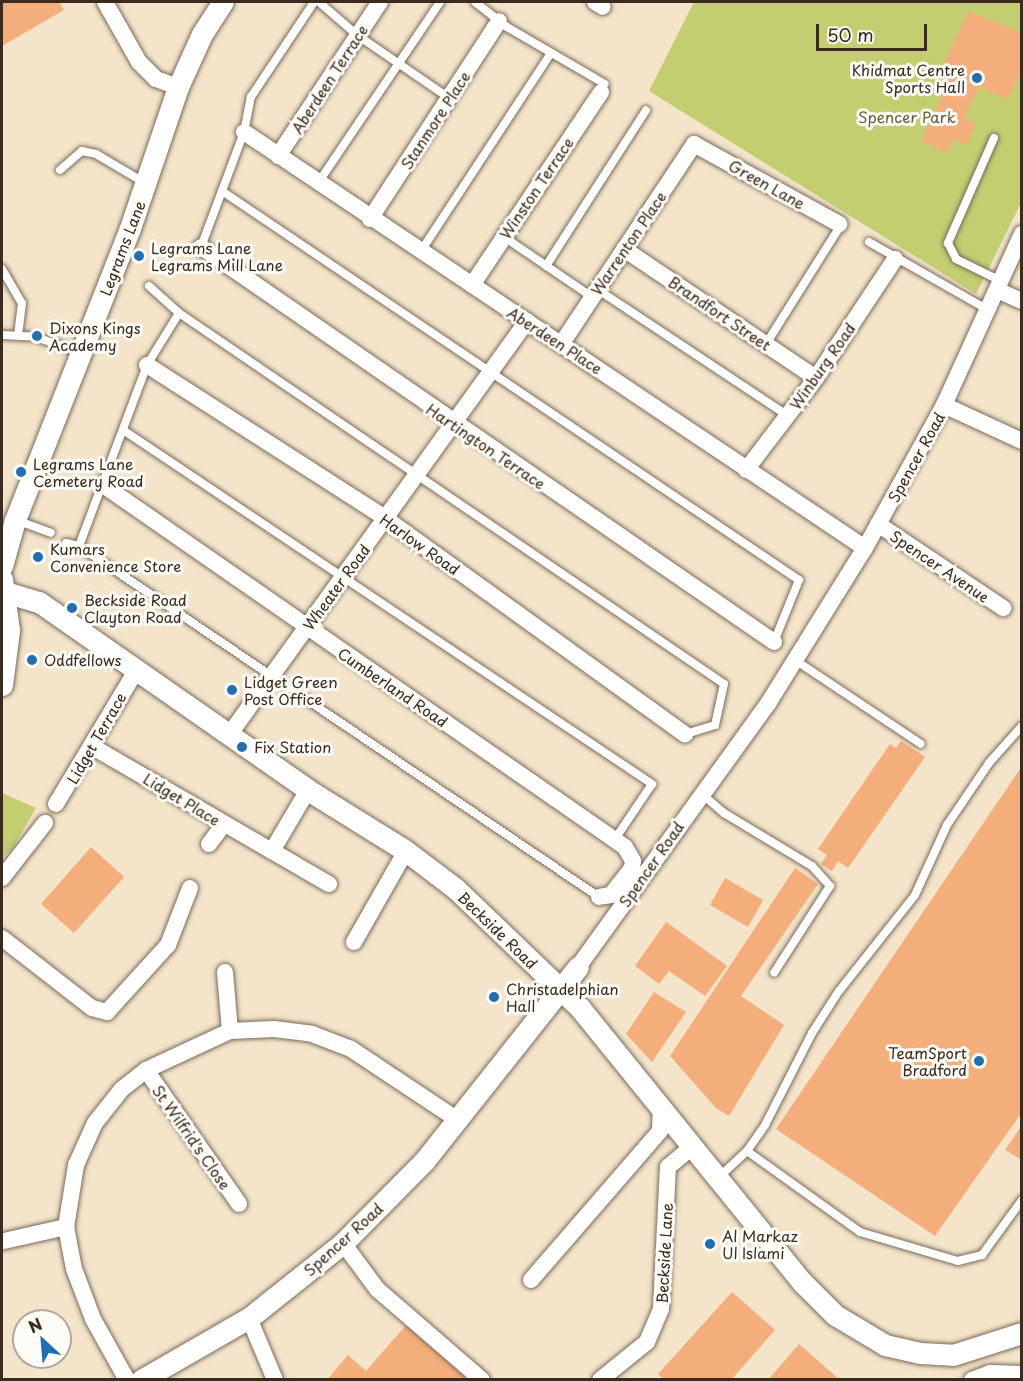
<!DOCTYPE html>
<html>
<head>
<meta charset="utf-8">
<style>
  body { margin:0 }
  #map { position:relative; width:1023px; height:1381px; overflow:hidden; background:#f3e4ca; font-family:"Playpen Sans",sans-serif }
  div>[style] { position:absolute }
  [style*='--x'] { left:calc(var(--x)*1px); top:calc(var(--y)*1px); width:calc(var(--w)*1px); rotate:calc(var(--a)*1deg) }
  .green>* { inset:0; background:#c2ce70 }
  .building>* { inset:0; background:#f4ae7c }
  .roads { filter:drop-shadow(0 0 2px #7b6b5a) drop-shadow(0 0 2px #7b6b5a) }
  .service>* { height:8px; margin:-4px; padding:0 4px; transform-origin:4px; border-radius:4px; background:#fff }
  .minor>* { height:16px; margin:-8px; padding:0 8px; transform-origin:8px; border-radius:8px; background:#fff }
  .tertiary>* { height:21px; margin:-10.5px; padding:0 10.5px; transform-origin:10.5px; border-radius:10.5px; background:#fff }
  .dots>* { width:16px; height:16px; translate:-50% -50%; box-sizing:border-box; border:3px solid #fdfcf7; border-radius:50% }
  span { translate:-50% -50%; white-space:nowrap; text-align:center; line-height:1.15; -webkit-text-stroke:6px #fdfcf7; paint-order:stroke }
  .poi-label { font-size:15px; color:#3b2a1e }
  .right { translate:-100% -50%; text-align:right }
  .left { translate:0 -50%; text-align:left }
  .street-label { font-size:15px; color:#3b2a1e }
  .park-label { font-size:15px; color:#645b37 }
  .frame { position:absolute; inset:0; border:3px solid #3b2a1e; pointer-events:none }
  .north { position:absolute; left:12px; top:1309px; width:60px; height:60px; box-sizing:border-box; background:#fdfcf7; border:2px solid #afa8a0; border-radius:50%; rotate:334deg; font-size:16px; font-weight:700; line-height:24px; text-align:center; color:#3b2a1e }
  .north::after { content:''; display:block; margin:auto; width:21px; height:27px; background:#1f6fb2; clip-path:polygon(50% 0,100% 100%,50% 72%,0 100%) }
  .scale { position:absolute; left:816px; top:24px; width:111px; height:27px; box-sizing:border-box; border:3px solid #3b2a1e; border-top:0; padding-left:8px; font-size:18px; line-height:21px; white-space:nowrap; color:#3b2a1e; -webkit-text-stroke:4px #fdfcf7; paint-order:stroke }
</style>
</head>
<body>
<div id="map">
  <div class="green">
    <i style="clip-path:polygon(694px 2px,1021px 2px,1021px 203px,976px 294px,649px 91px)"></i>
    <i style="clip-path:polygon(2px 793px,36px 808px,12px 849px,2px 857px)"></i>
  </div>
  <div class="building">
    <i style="clip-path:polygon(2px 2px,59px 2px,64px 10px,2px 46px)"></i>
    <i style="clip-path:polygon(968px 11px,1022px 33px,1022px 69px,1008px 99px,979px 87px,964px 118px,976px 123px,966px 145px,953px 139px,947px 153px,921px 141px,942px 96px,931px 91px)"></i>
    <i style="clip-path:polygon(901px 741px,925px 757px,848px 868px,838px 861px,832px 871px,821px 864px,827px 855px,818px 849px,890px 744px,896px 748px)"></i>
    <i style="clip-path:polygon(1022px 766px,1022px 1112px,935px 1236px,776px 1129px)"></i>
    <i style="clip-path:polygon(91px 847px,124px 877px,74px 933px,41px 904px)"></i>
    <i style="clip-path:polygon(795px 868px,818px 884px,741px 996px,784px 1025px,729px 1116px,716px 1108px,670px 1056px)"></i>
    <i style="clip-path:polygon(725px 878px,763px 900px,748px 927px,710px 905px)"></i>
    <i style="clip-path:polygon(666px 922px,727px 966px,705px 996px,669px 971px,659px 984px,635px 966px)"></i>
    <i style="clip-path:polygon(654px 992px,686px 1012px,652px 1062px,626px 1034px)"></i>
    <i style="clip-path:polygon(1022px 1125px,1022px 1160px,1005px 1150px)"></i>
    <i style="clip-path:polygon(732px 1292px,775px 1330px,731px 1380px,664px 1380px,658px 1374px)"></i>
    <i style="clip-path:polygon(407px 1324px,467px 1374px,462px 1380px,327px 1380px,348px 1355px,366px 1371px)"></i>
    <i style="clip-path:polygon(799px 1344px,840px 1380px,768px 1380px)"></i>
  </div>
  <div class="roads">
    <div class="service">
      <i style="--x:319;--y:2;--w:50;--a:41"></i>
      <i style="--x:357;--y:35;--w:112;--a:34.4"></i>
      <i style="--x:475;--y:2;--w:41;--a:38"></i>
      <i style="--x:507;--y:27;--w:113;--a:30.2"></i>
      <i style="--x:994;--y:138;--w:115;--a:113.7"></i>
      <i style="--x:948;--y:243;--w:18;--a:63"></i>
      <i style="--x:956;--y:259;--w:50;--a:26.1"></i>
      <i style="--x:60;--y:170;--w:29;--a:-41"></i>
      <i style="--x:82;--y:151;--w:14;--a:12"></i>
      <i style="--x:96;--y:154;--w:57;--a:30.6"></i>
      <i style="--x:318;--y:183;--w:218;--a:-56"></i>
      <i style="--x:222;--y:191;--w:696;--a:33.99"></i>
      <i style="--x:799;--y:580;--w:67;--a:112"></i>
      <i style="--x:504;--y:237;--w:107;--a:34.3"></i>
      <i style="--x:869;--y:242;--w:137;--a:29.7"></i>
      <i style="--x:201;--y:247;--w:123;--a:-69.5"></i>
      <i style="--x:244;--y:132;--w:36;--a:-79"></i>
      <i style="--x:251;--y:97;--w:114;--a:-56.4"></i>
      <i style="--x:421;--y:251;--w:237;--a:-56.7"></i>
      <i style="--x:546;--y:266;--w:185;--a:-57.3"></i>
      <i style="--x:2;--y:269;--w:39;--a:60"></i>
      <i style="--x:22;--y:303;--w:31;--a:97"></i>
      <i style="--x:149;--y:286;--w:40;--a:42"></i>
      <i style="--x:597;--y:289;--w:228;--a:33.6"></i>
      <i style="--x:2;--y:335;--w:34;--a:3"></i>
      <i style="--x:36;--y:337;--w:48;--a:19.6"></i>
      <i style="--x:766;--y:344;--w:141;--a:-57.8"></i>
      <i style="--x:123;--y:430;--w:637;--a:33.79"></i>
      <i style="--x:652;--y:784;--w:66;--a:123.9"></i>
      <i style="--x:16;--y:520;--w:37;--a:20"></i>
      <i style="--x:66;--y:543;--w:13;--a:13"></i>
      <i style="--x:79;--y:546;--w:627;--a:34.02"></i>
      <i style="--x:79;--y:546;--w:193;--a:-69.4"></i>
      <i style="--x:147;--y:365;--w:61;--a:-58.4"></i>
      <i style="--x:179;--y:313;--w:659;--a:34.24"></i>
      <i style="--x:724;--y:684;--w:42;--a:102.4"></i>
      <i style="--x:715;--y:725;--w:31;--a:163"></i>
      <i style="--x:795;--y:660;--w:151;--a:33.7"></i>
      <i style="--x:702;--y:794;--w:29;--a:41"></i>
      <i style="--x:724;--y:813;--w:103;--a:31.1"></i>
      <i style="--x:812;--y:866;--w:27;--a:48"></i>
      <i style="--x:830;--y:886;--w:103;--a:122.8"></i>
      <i style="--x:747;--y:1151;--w:139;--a:35.6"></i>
      <i style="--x:860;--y:1232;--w:102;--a:16.5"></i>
      <i style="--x:958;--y:1261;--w:25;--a:-14"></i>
      <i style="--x:982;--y:1255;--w:68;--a:-54"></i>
      <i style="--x:718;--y:1178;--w:40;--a:-43"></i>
      <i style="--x:747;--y:1151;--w:32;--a:-55"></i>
      <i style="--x:765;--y:1125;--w:103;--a:-62.9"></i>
      <i style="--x:812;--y:1033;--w:50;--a:-57.3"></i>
      <i style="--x:839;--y:991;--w:122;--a:-51.6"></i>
      <i style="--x:915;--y:895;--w:77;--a:-65.4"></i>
      <i style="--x:947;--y:825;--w:75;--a:-55.9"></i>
      <i style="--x:989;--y:763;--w:50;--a:-48.3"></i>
    </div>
    <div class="minor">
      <i style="--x:105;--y:2;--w:69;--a:60.5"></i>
      <i style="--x:139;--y:62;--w:24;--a:45"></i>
      <i style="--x:156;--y:79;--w:23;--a:20"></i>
      <i style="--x:595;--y:2;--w:9;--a:32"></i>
      <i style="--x:244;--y:132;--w:747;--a:33.82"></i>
      <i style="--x:278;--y:156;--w:185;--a:-56.5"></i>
      <i style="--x:370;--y:219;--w:236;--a:-56.9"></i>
      <i style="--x:201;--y:247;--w:696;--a:34.58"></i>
      <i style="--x:624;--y:249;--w:231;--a:33.9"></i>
      <i style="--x:472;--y:285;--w:232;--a:-56.2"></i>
      <i style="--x:997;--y:290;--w:27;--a:24"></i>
      <i style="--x:562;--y:343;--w:239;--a:-56.4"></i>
      <i style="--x:694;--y:144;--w:166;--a:28.9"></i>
      <i style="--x:147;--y:365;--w:283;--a:32.7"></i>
      <i style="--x:385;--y:518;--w:370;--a:35.8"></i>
      <i style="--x:944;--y:405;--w:86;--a:24.8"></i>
      <i style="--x:746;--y:470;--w:116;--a:-52.7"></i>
      <i style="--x:816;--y:378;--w:143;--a:-56.4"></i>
      <i style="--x:103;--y:485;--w:635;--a:34.74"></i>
      <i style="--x:625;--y:847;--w:16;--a:60"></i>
      <i style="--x:633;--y:861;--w:7;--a:98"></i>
      <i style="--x:632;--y:868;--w:34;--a:128"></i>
      <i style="--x:611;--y:895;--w:12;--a:171"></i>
      <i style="--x:878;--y:524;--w:151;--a:33.9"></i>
      <i style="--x:229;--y:735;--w:510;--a:-54.25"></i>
      <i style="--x:93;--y:747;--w:207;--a:30.2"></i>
      <i style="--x:272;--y:851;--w:71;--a:-59.5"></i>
      <i style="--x:56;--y:804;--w:155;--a:-59"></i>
      <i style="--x:209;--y:844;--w:25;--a:-53"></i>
      <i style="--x:272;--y:851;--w:66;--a:30.1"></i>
      <i style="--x:2;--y:878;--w:70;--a:-52"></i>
      <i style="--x:2;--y:938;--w:114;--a:37.9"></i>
      <i style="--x:92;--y:1008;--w:16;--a:15"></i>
      <i style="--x:107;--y:1012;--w:91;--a:-47.7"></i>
      <i style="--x:168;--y:945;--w:61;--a:-68.9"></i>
      <i style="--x:354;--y:942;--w:105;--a:-60.3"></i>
      <i style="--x:578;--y:967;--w:327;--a:-54.2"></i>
      <i style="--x:769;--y:702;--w:181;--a:-58.1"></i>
      <i style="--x:865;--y:548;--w:163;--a:-61.1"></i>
      <i style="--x:944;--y:405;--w:188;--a:-65.5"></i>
      <i style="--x:225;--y:972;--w:59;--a:85.2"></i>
      <i style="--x:146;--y:1070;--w:163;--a:55.2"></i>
      <i style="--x:4;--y:1241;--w:64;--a:-12.7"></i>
      <i style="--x:343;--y:1243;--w:57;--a:53.5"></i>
      <i style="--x:377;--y:1289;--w:139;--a:40.9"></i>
      <i style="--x:531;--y:1280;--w:197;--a:-49.1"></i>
      <i style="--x:660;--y:1131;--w:27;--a:-88"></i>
      <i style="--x:249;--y:1318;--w:67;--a:67.2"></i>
      <i style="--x:127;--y:1380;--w:70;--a:-119.1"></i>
      <i style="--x:93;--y:1319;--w:53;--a:-110.8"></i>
      <i style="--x:74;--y:1269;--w:43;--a:-100.8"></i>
      <i style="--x:66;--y:1227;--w:63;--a:-80.8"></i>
      <i style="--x:76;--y:1165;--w:46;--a:-65.7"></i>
      <i style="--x:95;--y:1123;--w:43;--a:-51.5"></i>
      <i style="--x:122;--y:1089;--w:31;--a:-38"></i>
      <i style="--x:146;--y:1070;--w:93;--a:-24.9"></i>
      <i style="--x:230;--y:1031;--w:44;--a:-2.6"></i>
      <i style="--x:274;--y:1029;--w:38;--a:7"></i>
      <i style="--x:312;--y:1034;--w:42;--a:21"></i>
      <i style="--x:351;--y:1049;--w:128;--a:33.6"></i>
      <i style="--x:600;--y:1380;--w:60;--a:-39"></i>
      <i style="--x:647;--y:1342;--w:36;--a:-67"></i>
      <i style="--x:661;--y:1309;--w:142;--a:-87.2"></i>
      <i style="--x:668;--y:1167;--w:31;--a:-40"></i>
      <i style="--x:972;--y:1380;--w:19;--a:-21"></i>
      <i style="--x:990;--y:1373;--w:32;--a:2"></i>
    </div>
    <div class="tertiary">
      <i style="--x:2;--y:566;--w:48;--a:-74.2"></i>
      <i style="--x:15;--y:520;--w:311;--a:-68.5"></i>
      <i style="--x:129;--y:231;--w:152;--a:-71.2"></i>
      <i style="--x:178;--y:87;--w:58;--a:-65.6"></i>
      <i style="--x:202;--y:34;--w:38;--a:-57"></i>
      <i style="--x:2;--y:591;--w:39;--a:17"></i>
      <i style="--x:39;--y:602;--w:328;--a:34.9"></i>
      <i style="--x:308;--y:790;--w:115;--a:31.9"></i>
      <i style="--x:406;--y:851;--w:63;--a:37.2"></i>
      <i style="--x:456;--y:889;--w:172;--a:43.8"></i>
      <i style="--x:580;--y:1008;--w:353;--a:51"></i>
      <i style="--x:802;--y:1282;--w:47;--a:45"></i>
      <i style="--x:835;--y:1315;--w:58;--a:31"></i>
      <i style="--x:885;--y:1345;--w:36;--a:13"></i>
      <i style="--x:920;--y:1353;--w:33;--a:3"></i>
      <i style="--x:953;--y:1355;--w:72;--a:-17.7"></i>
      <i style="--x:2;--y:685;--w:55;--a:-82.7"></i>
      <i style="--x:9;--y:630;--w:51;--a:-97.8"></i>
      <i style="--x:141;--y:1380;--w:125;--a:-29.9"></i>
      <i style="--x:249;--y:1318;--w:120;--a:-38.6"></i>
      <i style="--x:343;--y:1243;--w:117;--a:-45.3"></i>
      <i style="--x:425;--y:1160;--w:246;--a:-51.6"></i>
    </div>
  </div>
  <div class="dots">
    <i style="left:977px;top:78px;background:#1f6fb2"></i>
    <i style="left:139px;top:256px;background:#1f6fb2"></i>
    <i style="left:37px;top:336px;background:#1f6fb2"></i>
    <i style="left:21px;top:472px;background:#1f6fb2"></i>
    <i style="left:38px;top:557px;background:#1f6fb2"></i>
    <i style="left:72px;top:608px;background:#1f6fb2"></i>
    <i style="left:32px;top:660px;background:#1f6fb2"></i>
    <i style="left:232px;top:690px;background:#1f6fb2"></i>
    <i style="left:242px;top:747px;background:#1f6fb2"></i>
    <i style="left:494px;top:997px;background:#1f6fb2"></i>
    <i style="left:979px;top:1061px;background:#1f6fb2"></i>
    <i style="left:710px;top:1244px;background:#1f6fb2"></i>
  </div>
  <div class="poi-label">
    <span class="right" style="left:965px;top:78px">Khidmat Centre<br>Sports Hall</span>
    <span class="left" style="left:151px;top:256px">Legrams Lane<br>Legrams Mill Lane</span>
    <span class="left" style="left:49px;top:336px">Dixons Kings<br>Academy</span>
    <span class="left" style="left:33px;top:472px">Legrams Lane<br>Cemetery Road</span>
    <span class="left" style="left:50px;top:557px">Kumars<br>Convenience Store</span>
    <span class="left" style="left:84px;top:608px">Beckside Road<br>Clayton Road</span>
    <span class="left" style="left:44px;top:660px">Oddfellows</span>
    <span class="left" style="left:244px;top:690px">Lidget Green<br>Post Office</span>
    <span class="left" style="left:254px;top:747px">Fix Station</span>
    <span class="left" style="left:506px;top:997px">Christadelphian<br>Hall</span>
    <span class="right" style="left:967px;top:1061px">TeamSport<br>Bradford</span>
    <span class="left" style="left:722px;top:1244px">Al Markaz<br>Ul Islami</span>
  </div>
  <div class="street-label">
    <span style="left:329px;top:79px;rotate:-57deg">Aberdeen Terrace</span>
    <span style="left:435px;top:120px;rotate:-57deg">Stanmore Place</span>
    <span style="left:767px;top:184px;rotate:29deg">Green Lane</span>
    <span style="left:536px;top:188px;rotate:-56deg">Winston Terrace</span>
    <span style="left:628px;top:243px;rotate:-56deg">Warrenton Place</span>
    <span style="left:122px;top:248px;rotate:-69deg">Legrams Lane</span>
    <span style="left:720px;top:313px;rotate:34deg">Brandfort Street</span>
    <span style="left:555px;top:340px;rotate:33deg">Aberdeen Place</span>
    <span style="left:822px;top:366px;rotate:-55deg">Winburg Road</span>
    <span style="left:486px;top:446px;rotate:34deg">Hartington Terrace</span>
    <span style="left:916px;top:457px;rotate:-61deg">Spencer Road</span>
    <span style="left:420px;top:544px;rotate:35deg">Harlow Road</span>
    <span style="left:940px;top:566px;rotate:34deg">Spencer Avenue</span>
    <span style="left:336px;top:587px;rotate:-54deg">Wheater Road</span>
    <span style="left:393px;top:687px;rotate:34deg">Cumberland Road</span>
    <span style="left:96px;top:738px;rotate:-60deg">Lidget Terrace</span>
    <span style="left:182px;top:799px;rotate:31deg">Lidget Place</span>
    <span style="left:651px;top:864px;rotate:-55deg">Spencer Road</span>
    <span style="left:498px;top:930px;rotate:44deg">Beckside Road</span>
    <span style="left:192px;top:1137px;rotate:55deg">St Wilfrid's Close</span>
    <span style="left:343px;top:1239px;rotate:-42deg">Spencer Road</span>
    <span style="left:664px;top:1253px;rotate:-87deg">Beckside Lane</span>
  </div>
  <div class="park-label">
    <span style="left:907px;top:117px">Spencer Park</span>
  </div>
  <div class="frame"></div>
  <div class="north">N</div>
  <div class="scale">50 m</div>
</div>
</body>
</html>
